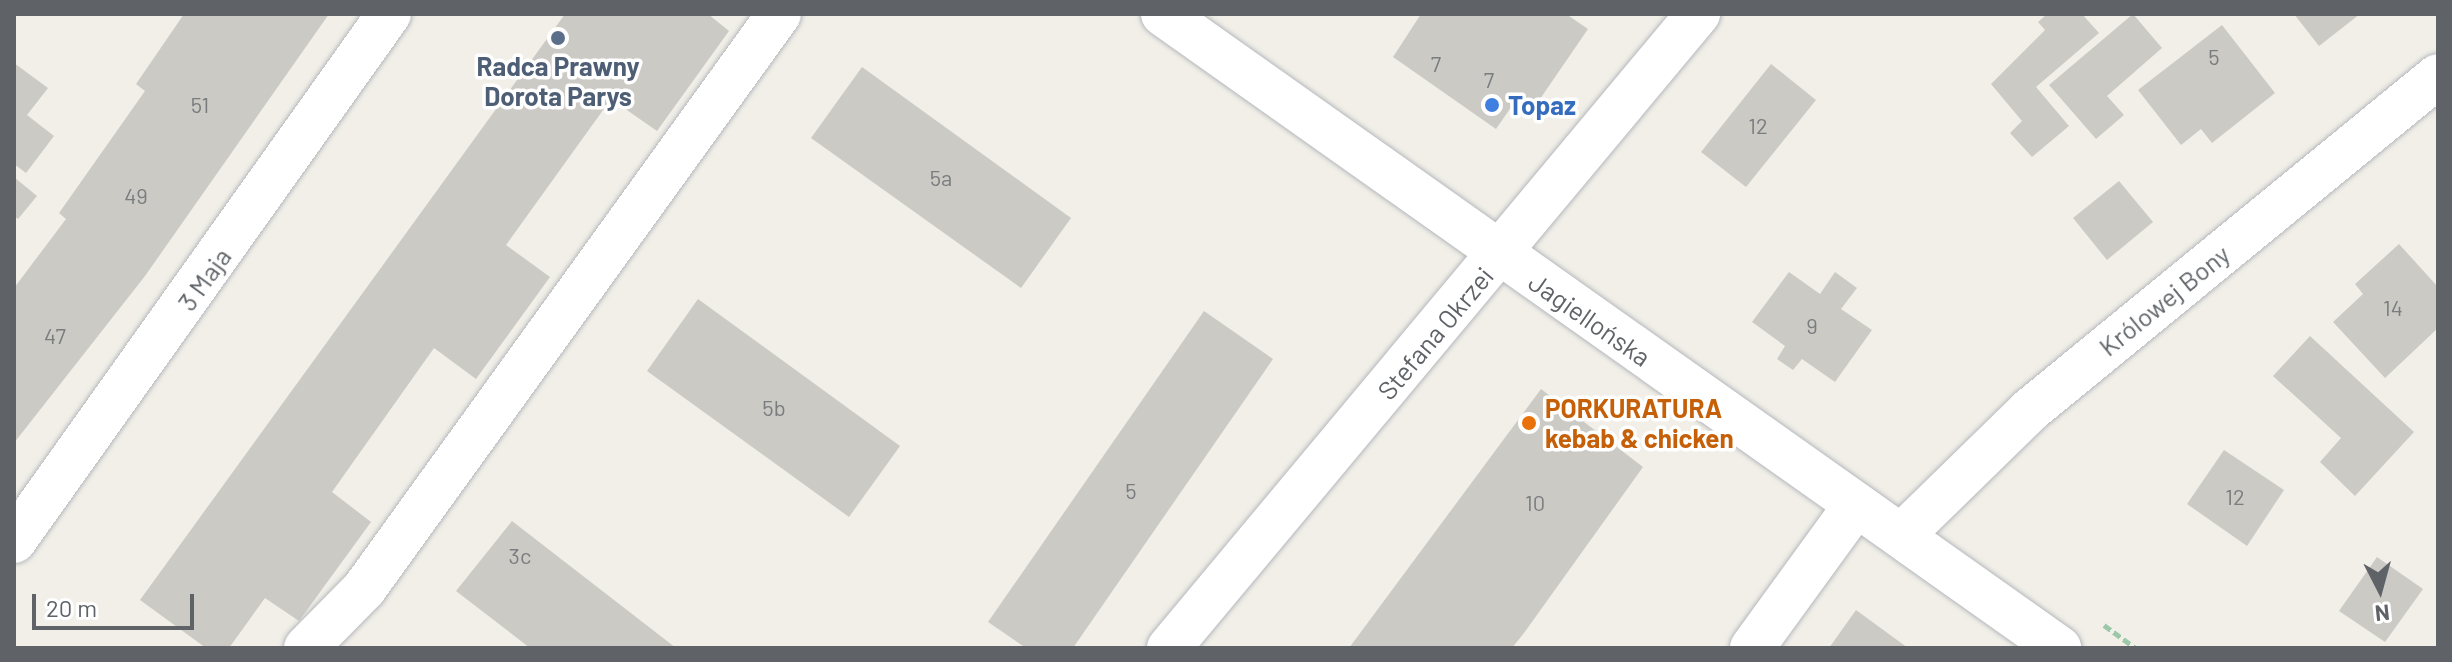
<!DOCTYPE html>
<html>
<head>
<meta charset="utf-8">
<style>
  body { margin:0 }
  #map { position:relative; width:2452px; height:662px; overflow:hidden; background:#f1efe8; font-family:Barlow,sans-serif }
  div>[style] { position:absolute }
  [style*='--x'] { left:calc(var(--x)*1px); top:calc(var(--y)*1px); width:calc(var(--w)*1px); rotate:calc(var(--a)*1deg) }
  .building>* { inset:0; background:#cccac5 }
  .path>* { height:5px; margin-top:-2.5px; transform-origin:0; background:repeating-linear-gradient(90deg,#9cc7a9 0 8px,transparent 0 12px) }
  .roads { filter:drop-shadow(0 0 2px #b5b8bc) drop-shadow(0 0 2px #b5b8bc) }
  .minor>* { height:44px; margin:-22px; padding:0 22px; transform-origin:22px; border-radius:22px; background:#fff }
  .dots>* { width:22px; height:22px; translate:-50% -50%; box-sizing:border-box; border:4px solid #fff; border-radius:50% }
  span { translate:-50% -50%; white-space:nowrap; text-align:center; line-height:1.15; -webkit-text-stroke:7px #fff; paint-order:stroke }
  .number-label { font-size:22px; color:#7a7d7f }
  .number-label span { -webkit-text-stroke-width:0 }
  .service-label { font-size:26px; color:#4e5e75; font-weight:700 }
  .shop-label { font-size:26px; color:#366cbe; font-weight:700 }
  .left { translate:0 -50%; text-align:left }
  .street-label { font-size:26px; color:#5f6368 }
  .food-label { font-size:26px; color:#c56008; font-weight:700 }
  .frame { position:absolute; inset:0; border:16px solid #5f6368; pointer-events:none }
  .north { position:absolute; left:2340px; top:550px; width:80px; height:80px; -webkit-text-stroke:6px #fff; paint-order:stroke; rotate:174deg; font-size:22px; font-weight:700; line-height:32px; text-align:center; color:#5f6368 }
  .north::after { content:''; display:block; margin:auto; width:28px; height:36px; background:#5f6368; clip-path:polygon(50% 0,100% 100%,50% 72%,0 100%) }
  .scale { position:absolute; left:32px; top:594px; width:162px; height:36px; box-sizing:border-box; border:4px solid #5f6368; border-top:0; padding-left:10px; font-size:24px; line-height:28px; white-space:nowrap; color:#5f6368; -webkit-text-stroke:6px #fff; paint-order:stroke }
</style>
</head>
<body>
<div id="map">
  <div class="building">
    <i style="clip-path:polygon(184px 14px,329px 14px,145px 276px,14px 443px,14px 288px,66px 219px,59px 213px,145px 91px,136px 84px)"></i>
    <i style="clip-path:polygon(565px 14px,708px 14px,729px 31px,657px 131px,611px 99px,506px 245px,550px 277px,476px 379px,434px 348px,332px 492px,371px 522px,299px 621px,265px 598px,229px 648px,206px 648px,140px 600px)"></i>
    <i style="clip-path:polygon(1421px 14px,1566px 14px,1588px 29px,1529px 115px,1514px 103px,1496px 129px,1393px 57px)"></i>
    <i style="clip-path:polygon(2047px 14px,2082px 14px,2099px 33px,2036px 87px,2069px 126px,2032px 157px,2010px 133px,2022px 121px,1991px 84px,2045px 30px,2038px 22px)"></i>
    <i style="clip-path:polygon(2133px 14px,2162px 48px,2107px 96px,2124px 115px,2096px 139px,2049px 85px)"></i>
    <i style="clip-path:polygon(2294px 14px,2360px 14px,2319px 46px)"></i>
    <i style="clip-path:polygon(2222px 25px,2275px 93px,2212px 143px,2201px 129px,2181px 145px,2138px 90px)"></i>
    <i style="clip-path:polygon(14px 63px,48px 88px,27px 115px,54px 136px,26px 173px,14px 164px)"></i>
    <i style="clip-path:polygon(1771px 64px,1816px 100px,1746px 187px,1701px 152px)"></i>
    <i style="clip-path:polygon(862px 67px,1071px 218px,1021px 288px,811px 138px)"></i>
    <i style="clip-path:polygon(14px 177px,37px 196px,18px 219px,14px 216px)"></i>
    <i style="clip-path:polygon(2119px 181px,2153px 222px,2107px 260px,2073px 218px)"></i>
    <i style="clip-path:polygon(2399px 244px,2438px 287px,2438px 328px,2385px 378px,2333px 322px,2363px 294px,2355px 284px)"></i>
    <i style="clip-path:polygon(1789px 272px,1820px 294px,1835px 272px,1857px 288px,1841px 309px,1872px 330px,1835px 382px,1802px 359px,1793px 370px,1777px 359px,1785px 346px,1752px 322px)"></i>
    <i style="clip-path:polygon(698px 299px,900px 446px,849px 517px,647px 371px)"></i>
    <i style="clip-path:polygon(1204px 311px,1273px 359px,1073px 648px,1026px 648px,988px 622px)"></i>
    <i style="clip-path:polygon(2310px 336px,2414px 432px,2355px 496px,2320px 462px,2341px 438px,2273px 376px)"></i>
    <i style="clip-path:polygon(1541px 389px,1643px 467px,1524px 633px,1512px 648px,1349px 648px)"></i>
    <i style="clip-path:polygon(2224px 450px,2284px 490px,2247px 546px,2187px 504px)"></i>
    <i style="clip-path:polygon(512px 521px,676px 648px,530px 648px,456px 591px)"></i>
    <i style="clip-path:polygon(2377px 557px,2423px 589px,2385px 642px,2339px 611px)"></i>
    <i style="clip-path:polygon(1856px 610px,1908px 648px,1829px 648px)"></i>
  </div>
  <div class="path">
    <i style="--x:2104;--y:625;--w:39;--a:36"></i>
  </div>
  <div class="roads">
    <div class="minor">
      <i style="--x:1163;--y:14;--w:1098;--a:35.28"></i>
      <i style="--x:1901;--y:536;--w:180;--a:-44.3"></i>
      <i style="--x:2030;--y:410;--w:527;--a:-39.3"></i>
      <i style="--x:14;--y:541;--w:647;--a:-54.57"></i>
      <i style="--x:306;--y:648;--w:83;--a:-45.5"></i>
      <i style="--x:364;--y:589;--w:709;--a:-54.18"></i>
      <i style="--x:1169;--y:648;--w:826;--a:-50.16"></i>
      <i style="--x:1752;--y:648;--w:177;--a:-54"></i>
    </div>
  </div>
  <div class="dots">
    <i style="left:558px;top:38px;background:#5c6f8a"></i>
    <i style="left:1492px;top:105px;background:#3f7fe0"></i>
    <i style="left:1529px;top:423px;background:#e8710a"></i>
  </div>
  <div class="number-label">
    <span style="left:2214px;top:57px">5</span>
    <span style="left:1436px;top:64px">7</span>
    <span style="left:1489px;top:80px">7</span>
    <span style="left:200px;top:105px">51</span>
    <span style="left:1758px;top:126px">12</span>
    <span style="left:941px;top:178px">5a</span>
    <span style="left:136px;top:196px">49</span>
    <span style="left:2393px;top:308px">14</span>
    <span style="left:1812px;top:326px">9</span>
    <span style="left:55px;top:336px">47</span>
    <span style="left:774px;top:408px">5b</span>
    <span style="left:1131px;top:491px">5</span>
    <span style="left:2235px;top:497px">12</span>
    <span style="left:1535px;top:503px">10</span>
    <span style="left:520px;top:556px">3c</span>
  </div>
  <div class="service-label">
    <span style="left:558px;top:81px">Radca Prawny<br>Dorota Parys</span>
  </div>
  <div class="shop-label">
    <span class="left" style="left:1508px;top:105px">Topaz</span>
  </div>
  <div class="street-label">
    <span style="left:204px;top:279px;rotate:-54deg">3 Maja</span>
    <span style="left:2164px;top:300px;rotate:-39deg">Królowej Bony</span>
    <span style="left:1590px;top:319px;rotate:35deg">Jagiellońska</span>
    <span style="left:1435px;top:333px;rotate:-50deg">Stefana Okrzei</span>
  </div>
  <div class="food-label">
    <span class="left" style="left:1545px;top:423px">PORKURATURA<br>kebab &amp; chicken</span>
  </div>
  <div class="frame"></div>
  <div class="north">N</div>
  <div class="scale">20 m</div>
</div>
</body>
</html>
